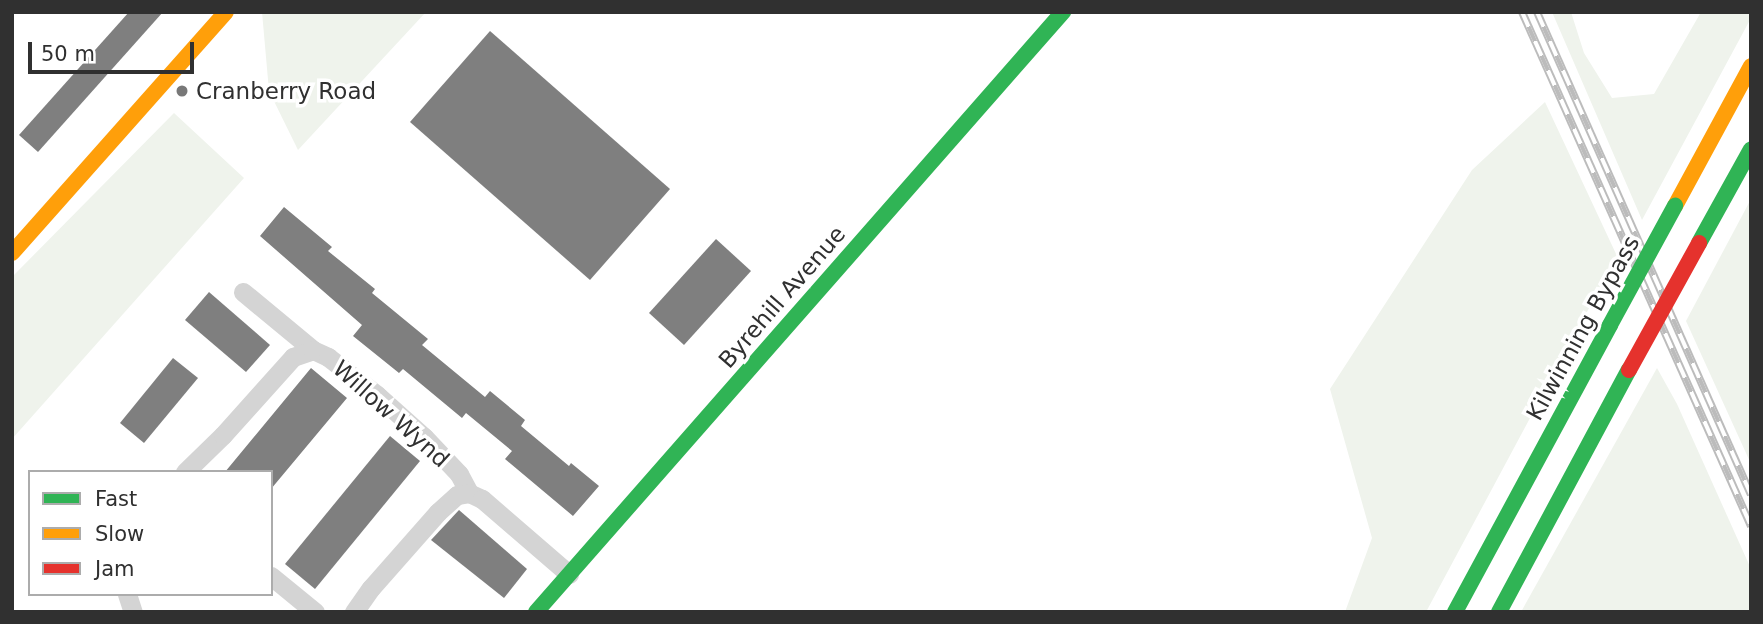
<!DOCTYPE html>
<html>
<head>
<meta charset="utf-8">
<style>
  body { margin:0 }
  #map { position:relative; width:1763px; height:624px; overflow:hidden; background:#fff; font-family:"DejaVu Sans",sans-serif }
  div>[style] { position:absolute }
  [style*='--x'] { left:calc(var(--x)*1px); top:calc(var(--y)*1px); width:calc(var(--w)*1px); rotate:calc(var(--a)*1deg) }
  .green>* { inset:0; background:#eff3ec }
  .building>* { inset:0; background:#7f7f7f }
  .street>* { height:19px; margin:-9.5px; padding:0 9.5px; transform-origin:9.5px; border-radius:9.5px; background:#d4d4d4 }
  .fast>* { height:16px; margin:-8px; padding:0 8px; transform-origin:8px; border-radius:8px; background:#30b455 }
  .slow>* { height:16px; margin:-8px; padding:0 8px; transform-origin:8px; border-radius:8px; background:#ff9f0a }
  .rail>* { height:8px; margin-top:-4px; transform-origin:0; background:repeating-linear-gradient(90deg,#fff 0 16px,#bcbcbc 0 32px); box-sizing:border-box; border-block:2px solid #bcbcbc }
  .fast-bridge>* { height:16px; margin:-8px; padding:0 8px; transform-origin:8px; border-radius:8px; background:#30b455 }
  .jam-bridge>* { height:16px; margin:-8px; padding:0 8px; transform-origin:8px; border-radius:8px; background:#e5322d }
  .dots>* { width:19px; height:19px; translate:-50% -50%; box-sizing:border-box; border:4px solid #fff; border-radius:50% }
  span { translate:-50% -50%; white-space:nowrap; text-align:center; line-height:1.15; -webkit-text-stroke:7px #fff; paint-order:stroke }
  .poi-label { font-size:23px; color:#303030 }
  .left { translate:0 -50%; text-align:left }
  .street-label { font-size:23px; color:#303030 }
  .frame { position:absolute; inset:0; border:14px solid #303030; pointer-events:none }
  .legend { position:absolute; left:28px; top:470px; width:245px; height:126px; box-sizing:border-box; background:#fff; border:2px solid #acacac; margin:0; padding:9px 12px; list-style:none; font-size:21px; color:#303030 }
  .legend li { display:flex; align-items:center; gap:14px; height:35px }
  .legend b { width:35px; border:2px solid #acacac }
  .scale { position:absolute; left:28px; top:42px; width:166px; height:32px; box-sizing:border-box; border:4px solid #303030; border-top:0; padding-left:9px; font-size:21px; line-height:24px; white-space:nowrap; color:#303030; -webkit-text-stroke:5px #fff; paint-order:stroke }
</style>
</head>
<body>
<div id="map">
  <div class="green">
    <i style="clip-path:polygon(262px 12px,426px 12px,298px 150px,269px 91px)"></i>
    <i style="clip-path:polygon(1552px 12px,1571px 12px,1584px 53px,1612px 98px,1654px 94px,1701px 12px,1751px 12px,1751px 18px,1642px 220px)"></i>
    <i style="clip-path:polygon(1545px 102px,1617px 256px,1426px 612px,1345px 612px,1372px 538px,1330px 389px,1472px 170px)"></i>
    <i style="clip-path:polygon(174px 113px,244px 178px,12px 439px,12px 277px)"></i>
    <i style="clip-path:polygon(1751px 199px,1751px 464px,1686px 321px)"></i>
    <i style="clip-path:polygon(1657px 368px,1677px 404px,1751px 569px,1751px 612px,1521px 612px)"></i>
  </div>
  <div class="building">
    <i style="clip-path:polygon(129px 12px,163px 12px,38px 152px,19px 135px)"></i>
    <i style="clip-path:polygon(490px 31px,670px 189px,590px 280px,410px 122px)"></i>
    <i style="clip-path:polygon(284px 207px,332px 247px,328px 251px,375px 289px,372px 293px,428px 339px,422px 345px,485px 397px,490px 391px,525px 420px,521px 426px,569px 466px,571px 463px,599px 486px,573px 516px,505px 459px,512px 451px,466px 413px,462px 418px,403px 369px,399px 373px,353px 336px,362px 325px,260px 236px)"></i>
    <i style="clip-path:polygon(716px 239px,751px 271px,684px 345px,649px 313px)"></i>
    <i style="clip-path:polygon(209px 292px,270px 345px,246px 372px,185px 320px)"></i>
    <i style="clip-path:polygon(173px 358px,198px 378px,144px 443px,120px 423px)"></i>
    <i style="clip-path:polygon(311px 368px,347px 398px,271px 489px,271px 472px,225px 472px)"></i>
    <i style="clip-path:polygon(390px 436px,420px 461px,315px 589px,285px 564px)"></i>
    <i style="clip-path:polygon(459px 510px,527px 569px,504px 598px,431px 540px)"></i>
  </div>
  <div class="street">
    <i style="--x:243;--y:292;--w:91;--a:39.6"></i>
    <i style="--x:185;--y:472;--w:53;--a:-44.2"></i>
    <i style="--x:223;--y:435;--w:105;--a:-48.1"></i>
    <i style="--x:293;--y:357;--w:21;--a:-19"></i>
    <i style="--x:313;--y:350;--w:17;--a:25"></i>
    <i style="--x:328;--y:357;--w:62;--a:37.8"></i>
    <i style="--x:377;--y:395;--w:63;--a:41.8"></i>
    <i style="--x:424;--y:437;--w:51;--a:46.6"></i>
    <i style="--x:459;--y:474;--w:21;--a:62"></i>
    <i style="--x:271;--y:576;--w:57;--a:39.3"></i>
    <i style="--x:127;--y:594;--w:19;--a:72"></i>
    <i style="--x:354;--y:612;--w:29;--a:-55"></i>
    <i style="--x:371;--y:588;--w:101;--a:-48.6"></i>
    <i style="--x:438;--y:512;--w:25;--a:-42"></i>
    <i style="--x:457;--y:495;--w:12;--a:-9"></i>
    <i style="--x:469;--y:493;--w:14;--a:25"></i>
    <i style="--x:482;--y:499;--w:115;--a:40.8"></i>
  </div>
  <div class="fast">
    <i style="--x:1699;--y:243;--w:107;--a:-61"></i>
    <i style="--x:536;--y:612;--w:799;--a:-48.71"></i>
    <i style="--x:1455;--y:612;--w:326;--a:-61.6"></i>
    <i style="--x:1499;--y:612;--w:275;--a:-61.8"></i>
  </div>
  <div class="slow">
    <i style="--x:1675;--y:206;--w:159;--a:-61.5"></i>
    <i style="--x:12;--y:253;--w:322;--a:-48.4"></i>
  </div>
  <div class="rail">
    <i style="--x:1522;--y:12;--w:563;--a:65.99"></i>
    <i style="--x:1537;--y:12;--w:528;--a:66.1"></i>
  </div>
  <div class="fast-bridge">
    <i style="--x:1610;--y:325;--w:136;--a:-61.4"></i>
  </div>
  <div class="jam-bridge">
    <i style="--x:1629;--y:370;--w:145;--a:-61.1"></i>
  </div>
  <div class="dots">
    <i style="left:182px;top:91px;background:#787878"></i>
  </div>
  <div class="poi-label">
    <span class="left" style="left:196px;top:91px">Cranberry Road</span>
  </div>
  <div class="street-label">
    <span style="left:782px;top:297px;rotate:-49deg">Byrehill Avenue</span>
    <span style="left:1583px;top:328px;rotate:-61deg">Kilwinning Bypass</span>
    <span style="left:391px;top:414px;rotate:42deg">Willow Wynd</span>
  </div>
  <div class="frame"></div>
  <ul class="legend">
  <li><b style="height:9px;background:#30b455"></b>Fast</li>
  <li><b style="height:9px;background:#ff9f0a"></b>Slow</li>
  <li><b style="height:9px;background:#e5322d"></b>Jam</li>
  </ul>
  <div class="scale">50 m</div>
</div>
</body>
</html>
